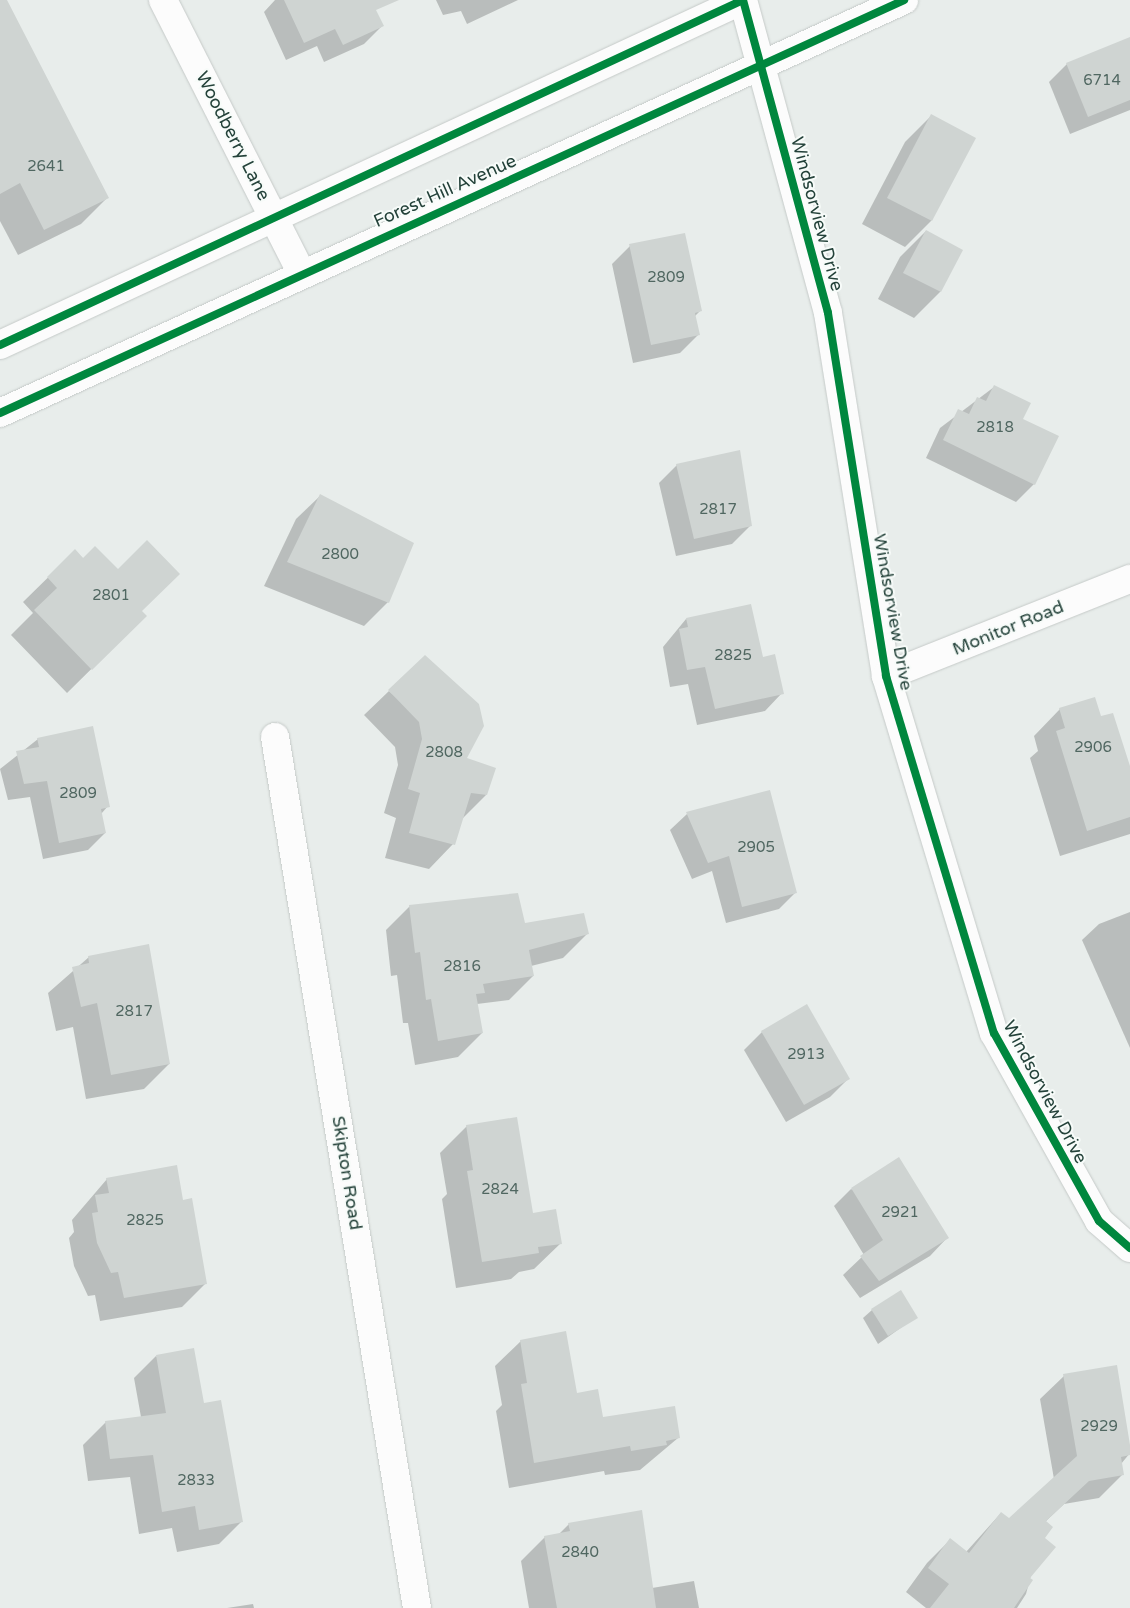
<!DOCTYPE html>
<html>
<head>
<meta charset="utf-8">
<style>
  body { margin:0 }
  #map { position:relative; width:1130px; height:1608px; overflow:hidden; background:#e8edeb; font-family:"Varela Round",sans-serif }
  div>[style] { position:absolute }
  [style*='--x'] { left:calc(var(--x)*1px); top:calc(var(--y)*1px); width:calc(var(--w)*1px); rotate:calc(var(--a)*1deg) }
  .shadow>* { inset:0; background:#0003 }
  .building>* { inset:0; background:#cfd4d2 }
  .roads { filter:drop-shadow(0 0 1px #c5cac8) drop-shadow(0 0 1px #c5cac8) }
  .street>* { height:28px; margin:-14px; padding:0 14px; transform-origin:14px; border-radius:14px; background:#fcfcfc }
  .secondary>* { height:28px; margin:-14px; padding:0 14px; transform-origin:14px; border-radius:14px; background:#fcfcfc }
  .cycleway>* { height:8px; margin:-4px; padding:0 4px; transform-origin:4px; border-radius:4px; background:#00873e }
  span { translate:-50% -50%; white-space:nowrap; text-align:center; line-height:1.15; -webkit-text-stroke:4px #f7fbf9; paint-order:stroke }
  .number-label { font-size:15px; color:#506761 }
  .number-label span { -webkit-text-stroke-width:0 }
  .street-label { font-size:18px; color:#24423a }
</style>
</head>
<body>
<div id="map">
  <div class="shadow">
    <i style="clip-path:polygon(0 0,5px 0,107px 198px,81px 224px,18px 255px,0 221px)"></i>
    <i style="clip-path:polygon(275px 0,370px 0,382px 26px,364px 44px,324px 62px,317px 46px,286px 60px,264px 12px)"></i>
    <i style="clip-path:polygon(436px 0,518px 0,467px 24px,461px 11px,443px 15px)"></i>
    <i style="clip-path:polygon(1130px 39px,1130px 110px,1070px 134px,1049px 82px,1067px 64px)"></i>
    <i style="clip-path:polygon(931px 116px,974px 138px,931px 221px,905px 247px,862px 224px,905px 142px)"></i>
    <i style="clip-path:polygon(926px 231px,961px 250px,940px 292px,914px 318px,878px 299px,900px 257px)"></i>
    <i style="clip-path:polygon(630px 246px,700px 311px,694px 317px,698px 335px,680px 353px,633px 363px,612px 264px)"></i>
    <i style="clip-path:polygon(994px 387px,1022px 419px,1034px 484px,1016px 502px,926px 458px,940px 428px)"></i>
    <i style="clip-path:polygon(677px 465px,750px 526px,732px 544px,676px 556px,659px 483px)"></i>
    <i style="clip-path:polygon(320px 496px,388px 602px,364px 626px,264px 586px,296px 519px)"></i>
    <i style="clip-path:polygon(75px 551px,145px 616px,67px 693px,11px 635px,33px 613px,23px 602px)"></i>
    <i style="clip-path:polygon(686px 619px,762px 659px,782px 693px,765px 711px,697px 725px,688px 684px,670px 687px,663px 647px)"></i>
    <i style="clip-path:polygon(389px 691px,465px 759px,486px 795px,461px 820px,453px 844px,429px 869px,385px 858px,396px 818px,384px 813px,398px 765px,395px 747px,364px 715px)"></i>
    <i style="clip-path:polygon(1060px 709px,1101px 718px,1130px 770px,1130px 834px,1060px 856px,1030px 758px,1038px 751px,1034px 736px)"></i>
    <i style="clip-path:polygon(38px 739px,108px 806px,101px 814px,105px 833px,88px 850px,43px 859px,30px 797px,8px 800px,0 769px)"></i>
    <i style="clip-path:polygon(769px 792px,796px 892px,779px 909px,726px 923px,712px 871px,692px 879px,670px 830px,687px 814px)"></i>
    <i style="clip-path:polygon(410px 906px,524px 924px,587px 934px,563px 958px,531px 966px,533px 976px,509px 1000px,477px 1004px,482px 1033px,458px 1057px,415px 1065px,408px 1023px,403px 1023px,397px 975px,391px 976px,386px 930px)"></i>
    <i style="clip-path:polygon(1130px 912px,1130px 1048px,1082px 940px,1099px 924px)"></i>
    <i style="clip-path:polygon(89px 957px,169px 1064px,144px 1089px,86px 1099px,73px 1027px,56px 1031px,48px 993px)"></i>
    <i style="clip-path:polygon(762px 1032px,848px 1079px,830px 1097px,786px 1122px,744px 1050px)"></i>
    <i style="clip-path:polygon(467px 1126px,532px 1214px,561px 1243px,534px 1269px,519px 1272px,511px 1279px,456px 1288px,442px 1199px,447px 1194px,440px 1153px)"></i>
    <i style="clip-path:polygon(107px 1179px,182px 1201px,206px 1283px,182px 1307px,100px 1321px,95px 1295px,88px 1296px,74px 1266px,69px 1238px,74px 1232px,72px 1220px)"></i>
    <i style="clip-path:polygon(851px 1189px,947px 1238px,930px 1256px,860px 1298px,843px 1275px,864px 1255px,834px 1206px)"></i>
    <i style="clip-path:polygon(872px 1310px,916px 1317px,878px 1344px,863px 1318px)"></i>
    <i style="clip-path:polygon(521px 1341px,602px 1418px,678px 1438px,640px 1470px,605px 1475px,604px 1471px,509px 1488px,496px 1411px,502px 1405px,495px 1366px)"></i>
    <i style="clip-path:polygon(156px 1356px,203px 1404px,242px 1521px,219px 1544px,177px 1552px,172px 1528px,139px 1534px,130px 1477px,88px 1481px,83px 1445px,106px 1422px,141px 1417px,134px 1378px)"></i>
    <i style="clip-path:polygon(1064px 1376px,1130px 1453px,1121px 1464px,1123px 1474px,1099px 1498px,1064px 1504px,1045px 1522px,1026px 1594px,1017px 1608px,926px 1608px,906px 1592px,927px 1563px,950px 1540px,966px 1552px,1001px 1513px,1009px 1520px,1054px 1479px,1040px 1399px)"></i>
    <i style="clip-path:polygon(569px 1524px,652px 1588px,694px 1581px,699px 1608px,529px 1608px,521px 1561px,545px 1537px,558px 1535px)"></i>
    <i style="clip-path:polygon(253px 1604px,254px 1608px,227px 1608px)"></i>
  </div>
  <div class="building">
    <i style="clip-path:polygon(0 0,7px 0,109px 198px,44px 230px,20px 183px,0 194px)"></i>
    <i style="clip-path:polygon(284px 0,399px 0,376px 10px,384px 26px,343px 45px,335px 29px,304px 43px)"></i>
    <i style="clip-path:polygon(1130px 37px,1130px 100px,1088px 117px,1066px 63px)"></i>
    <i style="clip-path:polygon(931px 114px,976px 138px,932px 221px,887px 198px)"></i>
    <i style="clip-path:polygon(926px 230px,963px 250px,941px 292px,903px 273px)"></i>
    <i style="clip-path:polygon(685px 233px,702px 311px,695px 313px,700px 335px,651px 345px,629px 244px)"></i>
    <i style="clip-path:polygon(994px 385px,1031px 403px,1023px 419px,1059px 436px,1035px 485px,943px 440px,958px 409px,969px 414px,977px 397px,986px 401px)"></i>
    <i style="clip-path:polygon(740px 450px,752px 526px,694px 539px,676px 464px)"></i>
    <i style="clip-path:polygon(320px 494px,414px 543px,389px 603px,287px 562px)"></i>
    <i style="clip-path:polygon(147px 540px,180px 574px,142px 611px,147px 616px,92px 670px,34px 610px,57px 588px,47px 577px,75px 549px,83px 558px,95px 546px,118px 569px)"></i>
    <i style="clip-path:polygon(751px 604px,763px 657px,775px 654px,784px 694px,715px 709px,705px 667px,687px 670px,679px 629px,688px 627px,686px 618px)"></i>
    <i style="clip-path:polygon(425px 655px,479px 704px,484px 726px,467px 758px,496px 768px,487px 795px,471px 793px,455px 845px,409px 833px,420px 793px,408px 789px,422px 739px,419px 722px,388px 690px)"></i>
    <i style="clip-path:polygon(1095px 697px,1101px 716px,1113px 713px,1130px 766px,1130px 817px,1087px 831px,1056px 731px,1065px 728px,1059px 708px)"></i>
    <i style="clip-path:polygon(93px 726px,110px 807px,101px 809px,106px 833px,59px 843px,47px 781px,24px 784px,16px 751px,39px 747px,37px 738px)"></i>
    <i style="clip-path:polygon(770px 790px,797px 893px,742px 907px,729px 856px,708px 863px,686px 812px)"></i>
    <i style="clip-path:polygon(518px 893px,525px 923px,584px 913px,589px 934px,529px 950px,534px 976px,483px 984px,485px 993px,476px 994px,483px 1033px,438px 1041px,431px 999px,426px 1000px,420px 952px,415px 953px,409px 905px)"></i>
    <i style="clip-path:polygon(149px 944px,170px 1064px,111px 1075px,97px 1003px,81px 1007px,72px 967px,89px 963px,88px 956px)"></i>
    <i style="clip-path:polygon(807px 1004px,850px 1079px,804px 1105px,761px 1031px)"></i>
    <i style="clip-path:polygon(517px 1117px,533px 1213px,556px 1209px,562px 1244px,538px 1247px,539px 1253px,482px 1262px,467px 1171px,473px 1170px,466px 1125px)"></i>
    <i style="clip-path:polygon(899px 1157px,949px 1238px,879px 1281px,860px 1256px,883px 1240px,851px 1188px)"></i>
    <i style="clip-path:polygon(177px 1165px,183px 1200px,192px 1198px,207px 1284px,124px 1298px,118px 1272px,111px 1273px,97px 1243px,92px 1213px,98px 1212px,95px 1195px,109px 1193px,106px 1178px)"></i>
    <i style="clip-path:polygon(901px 1290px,918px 1318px,888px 1336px,871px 1309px)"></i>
    <i style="clip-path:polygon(566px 1331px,577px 1393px,598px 1389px,603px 1417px,675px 1406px,680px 1438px,666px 1441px,667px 1445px,631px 1451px,630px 1446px,534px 1463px,521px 1384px,527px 1383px,520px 1340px)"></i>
    <i style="clip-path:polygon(194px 1348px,204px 1403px,221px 1400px,243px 1522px,199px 1530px,195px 1506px,162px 1512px,153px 1455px,110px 1459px,105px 1421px,166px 1413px,156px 1355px)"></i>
    <i style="clip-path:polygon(1117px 1365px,1130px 1445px,1130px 1455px,1121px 1457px,1124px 1475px,1089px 1481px,1046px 1521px,1053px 1527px,1045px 1538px,1056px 1547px,1030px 1578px,1033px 1580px,1014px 1608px,930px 1608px,949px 1584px,928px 1568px,950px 1538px,969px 1553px,1001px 1512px,1009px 1518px,1077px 1456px,1063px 1374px)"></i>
    <i style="clip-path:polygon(642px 1510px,656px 1608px,557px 1608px,544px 1536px,570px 1531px,568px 1523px)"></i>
  </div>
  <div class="roads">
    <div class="street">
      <i style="--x:163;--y:0;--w:305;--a:63.1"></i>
      <i style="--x:743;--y:0;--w:324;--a:74.8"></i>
      <i style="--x:828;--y:313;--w:368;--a:80.9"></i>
      <i style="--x:886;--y:676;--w:373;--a:73.2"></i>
      <i style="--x:994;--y:1033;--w:215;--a:60.8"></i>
      <i style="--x:1099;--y:1221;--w:41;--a:41.1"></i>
      <i style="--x:886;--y:676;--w:263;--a:-21.7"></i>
      <i style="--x:275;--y:737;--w:882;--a:80.74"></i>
    </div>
    <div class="secondary">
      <i style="--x:0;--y:345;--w:819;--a:-24.91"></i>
      <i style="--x:0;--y:413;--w:994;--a:-24.55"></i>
    </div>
  </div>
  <div class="cycleway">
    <i style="--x:743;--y:0;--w:324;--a:74.8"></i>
    <i style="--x:828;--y:313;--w:368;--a:80.9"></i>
    <i style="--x:886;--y:676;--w:373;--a:73.2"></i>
    <i style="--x:994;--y:1033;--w:215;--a:60.8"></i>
    <i style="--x:1099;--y:1221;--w:41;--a:41.1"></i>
    <i style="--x:0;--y:345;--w:819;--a:-24.91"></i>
    <i style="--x:0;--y:413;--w:994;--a:-24.55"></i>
  </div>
  <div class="number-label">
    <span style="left:1102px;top:81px">6714</span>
    <span style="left:46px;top:167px">2641</span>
    <span style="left:666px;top:278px">2809</span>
    <span style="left:995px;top:428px">2818</span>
    <span style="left:718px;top:510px">2817</span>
    <span style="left:340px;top:555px">2800</span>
    <span style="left:111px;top:596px">2801</span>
    <span style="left:733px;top:656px">2825</span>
    <span style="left:1093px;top:748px">2906</span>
    <span style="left:444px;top:753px">2808</span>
    <span style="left:78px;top:794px">2809</span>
    <span style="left:756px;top:848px">2905</span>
    <span style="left:462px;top:967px">2816</span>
    <span style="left:134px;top:1012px">2817</span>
    <span style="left:806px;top:1055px">2913</span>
    <span style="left:500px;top:1190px">2824</span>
    <span style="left:900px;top:1213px">2921</span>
    <span style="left:145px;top:1221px">2825</span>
    <span style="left:1099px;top:1427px">2929</span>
    <span style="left:196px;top:1481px">2833</span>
    <span style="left:580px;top:1553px">2840</span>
  </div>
  <div class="street-label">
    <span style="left:233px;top:136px;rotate:63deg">Woodberry Lane</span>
    <span style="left:445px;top:191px;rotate:-24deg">Forest Hill Avenue</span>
    <span style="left:817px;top:214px;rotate:75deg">Windsorview Drive</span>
    <span style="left:893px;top:612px;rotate:80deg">Windsorview Drive</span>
    <span style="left:1008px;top:628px;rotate:-22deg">Monitor Road</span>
    <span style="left:1045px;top:1092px;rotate:62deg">Windsorview Drive</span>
    <span style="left:347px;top:1173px;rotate:81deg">Skipton Road</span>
  </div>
</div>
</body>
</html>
